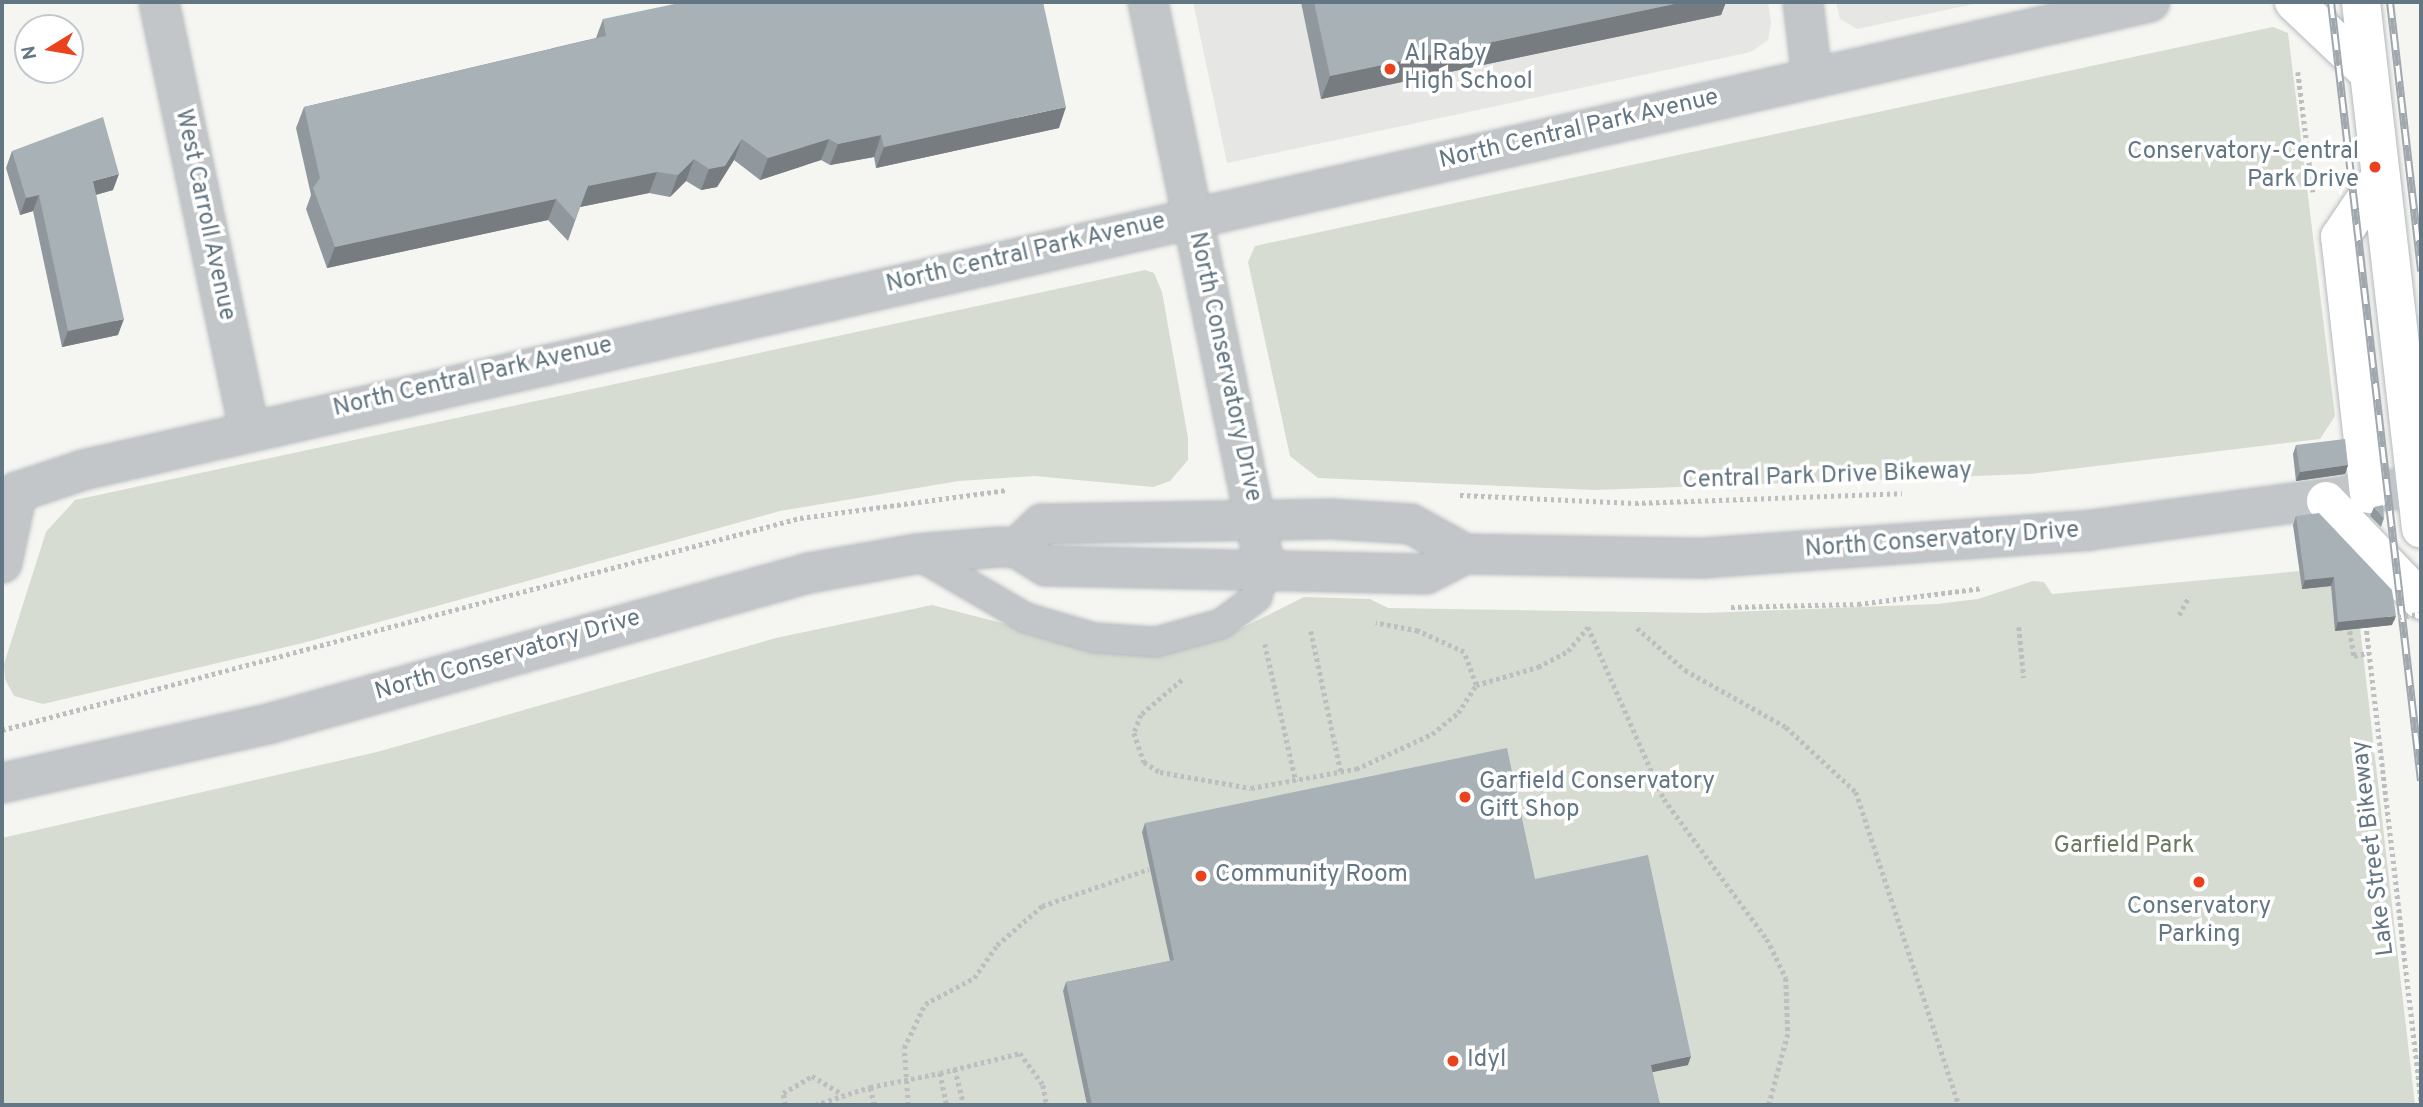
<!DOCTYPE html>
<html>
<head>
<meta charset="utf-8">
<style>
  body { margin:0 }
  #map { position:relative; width:2423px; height:1107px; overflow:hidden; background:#f5f5f1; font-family:Overpass,sans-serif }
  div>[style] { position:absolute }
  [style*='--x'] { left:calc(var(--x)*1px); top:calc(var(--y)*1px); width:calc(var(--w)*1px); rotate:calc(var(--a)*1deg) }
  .built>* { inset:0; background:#e6e6e4 }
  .green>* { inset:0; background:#d6dcd2 }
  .path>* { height:4.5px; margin-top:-2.25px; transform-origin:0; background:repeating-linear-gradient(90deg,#bcbec0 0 3.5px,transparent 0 7px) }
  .roads { filter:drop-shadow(0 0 2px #b4babe) drop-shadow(0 0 2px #b4babe) }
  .service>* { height:28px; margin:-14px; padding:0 14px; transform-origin:14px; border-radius:14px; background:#c2c6c9 }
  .minor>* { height:38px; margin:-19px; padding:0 19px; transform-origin:19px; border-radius:19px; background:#c2c6c9 }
  .tertiary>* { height:38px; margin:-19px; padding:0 19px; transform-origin:19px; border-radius:19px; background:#c2c6c9 }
  .secondary>* { height:38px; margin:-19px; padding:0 19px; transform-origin:19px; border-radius:19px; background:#fff }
  .rail>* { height:8px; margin-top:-4px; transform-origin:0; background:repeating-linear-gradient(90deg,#fff 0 16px,#a0a8ad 0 32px); box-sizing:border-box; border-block:2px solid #a0a8ad }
  .path-bridge>* { height:4.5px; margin-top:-2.25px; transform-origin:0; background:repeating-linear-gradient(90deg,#bcbec0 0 3.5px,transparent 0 7px) }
  .wall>* { inset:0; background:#90989d }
  .shaded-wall>* { inset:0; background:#767c7f }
  .building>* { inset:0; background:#a8b1b6 }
  .dots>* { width:19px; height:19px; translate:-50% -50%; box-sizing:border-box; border:4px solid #fff; border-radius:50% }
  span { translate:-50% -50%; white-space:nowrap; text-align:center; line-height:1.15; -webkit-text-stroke:7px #fff; paint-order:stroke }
  .poi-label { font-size:24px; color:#637683 }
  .left { translate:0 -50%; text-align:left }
  .right { translate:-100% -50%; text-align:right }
  .street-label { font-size:24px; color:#637683 }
  .park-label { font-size:24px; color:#687a62 }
  .frame { position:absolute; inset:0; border:4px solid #637683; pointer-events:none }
  .north { position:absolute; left:14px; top:14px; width:70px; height:70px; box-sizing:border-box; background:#fff; border:2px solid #c1c8cd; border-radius:50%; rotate:259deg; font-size:19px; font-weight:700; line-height:28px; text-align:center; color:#637683 }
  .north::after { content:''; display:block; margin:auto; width:24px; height:32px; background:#e9421d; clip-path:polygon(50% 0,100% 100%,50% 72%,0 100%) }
</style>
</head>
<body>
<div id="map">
  <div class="built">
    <i style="clip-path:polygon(1193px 2px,1768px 2px,1771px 23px,1768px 40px,1751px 52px,1227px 163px)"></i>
    <i style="clip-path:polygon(1836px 2px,1983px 2px,1857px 29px,1840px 19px)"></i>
  </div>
  <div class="green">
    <i style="clip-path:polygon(2273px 27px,2288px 33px,2335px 416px,2320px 439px,2030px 474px,1595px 490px,1318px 478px,1290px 456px,1248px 262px,1255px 246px)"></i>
    <i style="clip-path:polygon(1145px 270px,1154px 273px,1162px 292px,1188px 438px,1188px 460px,1170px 481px,1153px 487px,1035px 476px,959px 481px,780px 511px,303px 643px,43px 704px,14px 696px,5px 679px,4px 664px,46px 532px,75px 500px)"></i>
    <i style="clip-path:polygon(2333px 568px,2354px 575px,2415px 1105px,2px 1105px,2px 838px,377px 752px,776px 638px,932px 605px,1063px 639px,1226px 636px,1304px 597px,1370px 599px,1388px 608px,1705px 613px,1937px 604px,1978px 599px,2033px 581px,2044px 582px,2052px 594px)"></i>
  </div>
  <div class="path">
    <i style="--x:2298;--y:72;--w:121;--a:82.9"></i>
    <i style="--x:1460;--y:495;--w:175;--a:2.6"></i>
    <i style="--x:1635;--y:503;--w:267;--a:-2.1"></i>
    <i style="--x:1731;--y:607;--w:127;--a:-1.4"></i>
    <i style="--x:1858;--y:604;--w:126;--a:-7.3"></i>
    <i style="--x:2179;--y:615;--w:21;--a:-62"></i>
    <i style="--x:2366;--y:624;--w:482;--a:83.4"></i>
    <i style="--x:2019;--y:627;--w:51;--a:84.4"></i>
    <i style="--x:1637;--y:628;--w:64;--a:41.2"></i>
    <i style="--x:1685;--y:670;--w:116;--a:29.4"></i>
    <i style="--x:1786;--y:727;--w:96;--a:42.9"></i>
    <i style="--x:1856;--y:792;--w:330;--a:71.8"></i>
    <i style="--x:1311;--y:631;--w:144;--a:78"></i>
    <i style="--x:2350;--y:631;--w:25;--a:81"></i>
    <i style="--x:2354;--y:656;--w:13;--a:-13"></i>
    <i style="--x:1265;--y:644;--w:141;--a:77.3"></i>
    <i style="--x:1182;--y:680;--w:54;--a:139.5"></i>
    <i style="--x:1141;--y:715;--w:19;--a:111"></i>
    <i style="--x:1134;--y:733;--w:31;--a:71"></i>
    <i style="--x:1144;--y:762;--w:19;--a:32"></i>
    <i style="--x:1160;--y:772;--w:92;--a:10"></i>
    <i style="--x:1251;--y:788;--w:107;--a:-10.3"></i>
    <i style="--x:1356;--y:769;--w:84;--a:-24.7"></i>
    <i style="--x:1432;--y:734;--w:33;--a:-39"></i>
    <i style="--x:1458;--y:713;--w:33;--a:-57"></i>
    <i style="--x:1476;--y:685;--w:35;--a:-110"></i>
    <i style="--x:1464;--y:652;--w:51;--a:-155.5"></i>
    <i style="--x:1418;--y:631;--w:43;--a:-169.2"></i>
    <i style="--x:1476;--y:685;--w:65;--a:-16.2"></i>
    <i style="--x:1538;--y:667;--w:34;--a:-28"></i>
    <i style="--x:1568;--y:651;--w:31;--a:-50"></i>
    <i style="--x:1588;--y:627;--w:188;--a:66.2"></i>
    <i style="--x:1664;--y:799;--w:174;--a:53.7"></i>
    <i style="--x:1767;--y:939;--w:43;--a:64"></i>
    <i style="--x:1786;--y:978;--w:56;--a:88"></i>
    <i style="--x:1788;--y:1034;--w:73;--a:105"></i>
    <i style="--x:2;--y:730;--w:826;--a:-14.88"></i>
    <i style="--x:800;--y:518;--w:209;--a:-7.7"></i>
    <i style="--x:955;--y:1069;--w:37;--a:76"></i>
    <i style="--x:940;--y:1073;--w:82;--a:-14"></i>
    <i style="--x:1020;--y:1053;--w:39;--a:54"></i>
    <i style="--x:1043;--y:1085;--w:20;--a:79"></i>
    <i style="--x:785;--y:1105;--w:12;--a:-99"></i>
    <i style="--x:783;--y:1093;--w:34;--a:-30"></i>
    <i style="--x:812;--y:1076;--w:35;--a:31"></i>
    <i style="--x:815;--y:1105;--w:58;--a:-18.1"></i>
    <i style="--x:874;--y:1105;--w:18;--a:-103"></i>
    <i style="--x:870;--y:1087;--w:71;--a:-11.3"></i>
    <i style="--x:940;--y:1073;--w:33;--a:78"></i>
    <i style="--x:908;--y:1105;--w:57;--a:-94"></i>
    <i style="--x:904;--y:1048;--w:49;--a:-64.5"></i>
    <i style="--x:925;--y:1004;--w:55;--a:-28"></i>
    <i style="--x:974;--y:978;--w:40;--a:-55.1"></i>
    <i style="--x:997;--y:945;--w:60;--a:-40.9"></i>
    <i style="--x:1042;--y:906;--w:113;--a:-19.1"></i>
  </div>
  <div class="roads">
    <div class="service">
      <i style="--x:916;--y:554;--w:127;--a:30.2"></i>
      <i style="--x:1026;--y:618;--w:72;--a:16.2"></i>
      <i style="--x:1095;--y:638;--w:61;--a:3.8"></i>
      <i style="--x:1156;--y:642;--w:67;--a:-15.5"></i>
      <i style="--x:1221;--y:624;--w:45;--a:-36.9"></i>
      <i style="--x:1257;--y:597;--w:30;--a:-75"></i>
    </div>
    <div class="minor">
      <i style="--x:159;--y:2;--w:436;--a:78.1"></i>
      <i style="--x:1148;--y:2;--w:578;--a:78.32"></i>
      <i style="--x:1803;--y:2;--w:77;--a:83.2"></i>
      <i style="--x:2;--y:563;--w:73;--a:-78.1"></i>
      <i style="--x:17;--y:492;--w:70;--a:-18.4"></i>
      <i style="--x:83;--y:470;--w:2119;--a:-12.76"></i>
    </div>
    <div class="tertiary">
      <i style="--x:1017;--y:548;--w:35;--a:-44"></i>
      <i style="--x:1042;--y:524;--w:289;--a:-1"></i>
      <i style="--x:1331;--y:519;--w:80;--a:3.6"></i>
      <i style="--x:1411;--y:524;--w:62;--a:29.1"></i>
      <i style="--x:1465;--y:554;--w:239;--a:1"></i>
      <i style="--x:1704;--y:558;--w:388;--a:-4.1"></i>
      <i style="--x:2091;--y:530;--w:333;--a:-7.6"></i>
      <i style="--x:2;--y:783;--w:272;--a:-12.5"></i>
      <i style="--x:268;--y:724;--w:562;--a:-15.6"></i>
      <i style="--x:809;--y:573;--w:109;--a:-10.1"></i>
      <i style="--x:916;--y:554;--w:84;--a:-4.8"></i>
      <i style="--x:1000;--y:547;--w:17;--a:3"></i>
      <i style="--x:1017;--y:548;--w:34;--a:32"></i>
      <i style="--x:1046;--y:566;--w:380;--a:1.2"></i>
      <i style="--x:1426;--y:574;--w:44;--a:-27.1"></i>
    </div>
    <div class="secondary">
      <i style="--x:2294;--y:2;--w:103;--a:43.4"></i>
      <i style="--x:2361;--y:2;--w:530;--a:83.5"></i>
      <i style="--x:2369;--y:494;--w:259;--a:-96.4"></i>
      <i style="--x:2340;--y:237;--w:73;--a:-56.1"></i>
      <i style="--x:2326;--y:501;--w:137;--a:46.2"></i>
    </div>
  </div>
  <div class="rail">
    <i style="--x:2331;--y:2;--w:784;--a:83.41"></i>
    <i style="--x:2390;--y:2;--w:271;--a:83.4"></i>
  </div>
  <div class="path-bridge">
    <i style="--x:2391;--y:618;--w:30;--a:-8"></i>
  </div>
  <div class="wall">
    <i style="clip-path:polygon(1301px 2px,1726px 2px,1721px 15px,1321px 99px)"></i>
    <i style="clip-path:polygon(603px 19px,1059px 128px,876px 168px,874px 157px,830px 165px,821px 160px,760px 180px,734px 160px,717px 187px,701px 190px,686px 181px,670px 197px,649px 193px,580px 207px,568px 241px,548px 220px,327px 268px,306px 209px,311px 195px,296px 128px,304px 107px,596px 38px)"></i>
    <i style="clip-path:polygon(12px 151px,113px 190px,96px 195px,118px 335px,62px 347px,33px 211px,20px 215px,6px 168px)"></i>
    <i style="clip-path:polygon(2296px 445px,2348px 465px,2345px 474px,2296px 481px,2293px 454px)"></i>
    <i style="clip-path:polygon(2374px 507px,2384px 518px,2381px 527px,2370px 516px)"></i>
    <i style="clip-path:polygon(2296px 516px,2392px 625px,2335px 631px,2331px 586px,2302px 589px,2293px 525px)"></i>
    <i style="clip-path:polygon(1145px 823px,1535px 879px,1688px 1065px,1652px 1072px,1660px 1105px,1087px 1105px,1063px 991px,1066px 982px,1170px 961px,1142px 832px)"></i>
  </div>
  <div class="shaded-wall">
    <i style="clip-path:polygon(1684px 2px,1726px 2px,1721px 15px,1321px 99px,1330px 76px)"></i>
    <i style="clip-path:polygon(1066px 107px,1059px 128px,876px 168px,884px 147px)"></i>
    <i style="clip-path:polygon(881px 135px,874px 157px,830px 165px,838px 144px)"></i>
    <i style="clip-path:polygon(742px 139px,734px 160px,717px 187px,701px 190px,709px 169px)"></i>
    <i style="clip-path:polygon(829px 139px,821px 160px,760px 180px,768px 158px)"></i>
    <i style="clip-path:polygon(694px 159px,686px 181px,670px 197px,678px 175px)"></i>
    <i style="clip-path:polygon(657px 172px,649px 193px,580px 207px,588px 186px)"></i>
    <i style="clip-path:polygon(119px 174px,113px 190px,87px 197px,93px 181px)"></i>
    <i style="clip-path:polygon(39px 195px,33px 211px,20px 215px,26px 198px)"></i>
    <i style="clip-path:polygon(556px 199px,548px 220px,327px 268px,335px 247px)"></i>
    <i style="clip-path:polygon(124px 319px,118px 335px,62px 347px,68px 331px)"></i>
    <i style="clip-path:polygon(2348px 465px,2345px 474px,2296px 481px,2300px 472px)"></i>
    <i style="clip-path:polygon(2334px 577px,2331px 586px,2302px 589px,2305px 580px)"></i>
    <i style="clip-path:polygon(2396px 616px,2392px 625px,2335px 631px,2338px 622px)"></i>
    <i style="clip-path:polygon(1691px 1056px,1688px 1065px,1648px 1073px,1651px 1065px)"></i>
  </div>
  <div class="building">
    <i style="clip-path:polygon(684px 2px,1043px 2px,1066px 107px,884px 147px,881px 135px,838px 144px,829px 139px,768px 158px,742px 139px,725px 166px,709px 169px,694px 159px,678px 175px,657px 172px,588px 186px,575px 220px,556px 199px,335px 247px,313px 188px,320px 178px,304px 107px,606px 36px,603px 19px)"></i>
    <i style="clip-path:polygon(1314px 2px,1684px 2px,1330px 76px)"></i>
    <i style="clip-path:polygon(103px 117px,119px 174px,93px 181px,124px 319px,68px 331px,39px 195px,26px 198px,12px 151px)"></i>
    <i style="clip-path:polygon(2345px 439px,2348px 465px,2300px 472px,2296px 445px)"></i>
    <i style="clip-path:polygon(2383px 505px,2384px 518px,2374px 507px)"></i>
    <i style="clip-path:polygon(2319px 513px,2392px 590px,2396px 616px,2338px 622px,2334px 577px,2305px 580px,2296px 516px)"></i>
    <i style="clip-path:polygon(1507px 748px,1535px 879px,1648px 855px,1691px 1056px,1651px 1065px,1660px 1105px,1092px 1105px,1066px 982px,1174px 960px,1145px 823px)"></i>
  </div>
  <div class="dots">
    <i style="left:1390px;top:69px;background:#e9421d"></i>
    <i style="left:2375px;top:167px;background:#e9421d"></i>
    <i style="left:1465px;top:797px;background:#e9421d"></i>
    <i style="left:1201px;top:876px;background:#e9421d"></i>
    <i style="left:2199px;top:882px;background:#e9421d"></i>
    <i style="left:1453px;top:1061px;background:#e9421d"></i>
  </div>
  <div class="poi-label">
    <span class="left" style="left:1404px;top:69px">Al Raby<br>High School</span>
    <span class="right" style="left:2359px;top:167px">Conservatory-Central<br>Park Drive</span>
    <span class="left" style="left:1479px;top:797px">Garfield Conservatory<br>Gift Shop</span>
    <span class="left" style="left:1215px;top:876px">Community Room</span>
    <span style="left:2199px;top:922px">Conservatory<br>Parking</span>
    <span class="left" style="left:1467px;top:1061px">Idyl</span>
  </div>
  <div class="street-label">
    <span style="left:1579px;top:130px;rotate:-13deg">North Central Park Avenue</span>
    <span style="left:204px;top:215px;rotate:78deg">West Carroll Avenue</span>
    <span style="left:1026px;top:254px;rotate:-13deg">North Central Park Avenue</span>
    <span style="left:1224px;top:367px;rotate:78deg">North Conservatory Drive</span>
    <span style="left:473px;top:378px;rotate:-13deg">North Central Park Avenue</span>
    <span style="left:1827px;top:477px;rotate:-2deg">Central Park Drive Bikeway</span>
    <span style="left:1942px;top:541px;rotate:-4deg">North Conservatory Drive</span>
    <span style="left:508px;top:656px;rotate:-16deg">North Conservatory Drive</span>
    <span style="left:2374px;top:848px;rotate:-97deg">Lake Street Bikeway</span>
  </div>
  <div class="park-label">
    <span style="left:2124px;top:847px">Garfield Park</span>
  </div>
  <div class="frame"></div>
  <div class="north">N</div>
</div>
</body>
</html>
